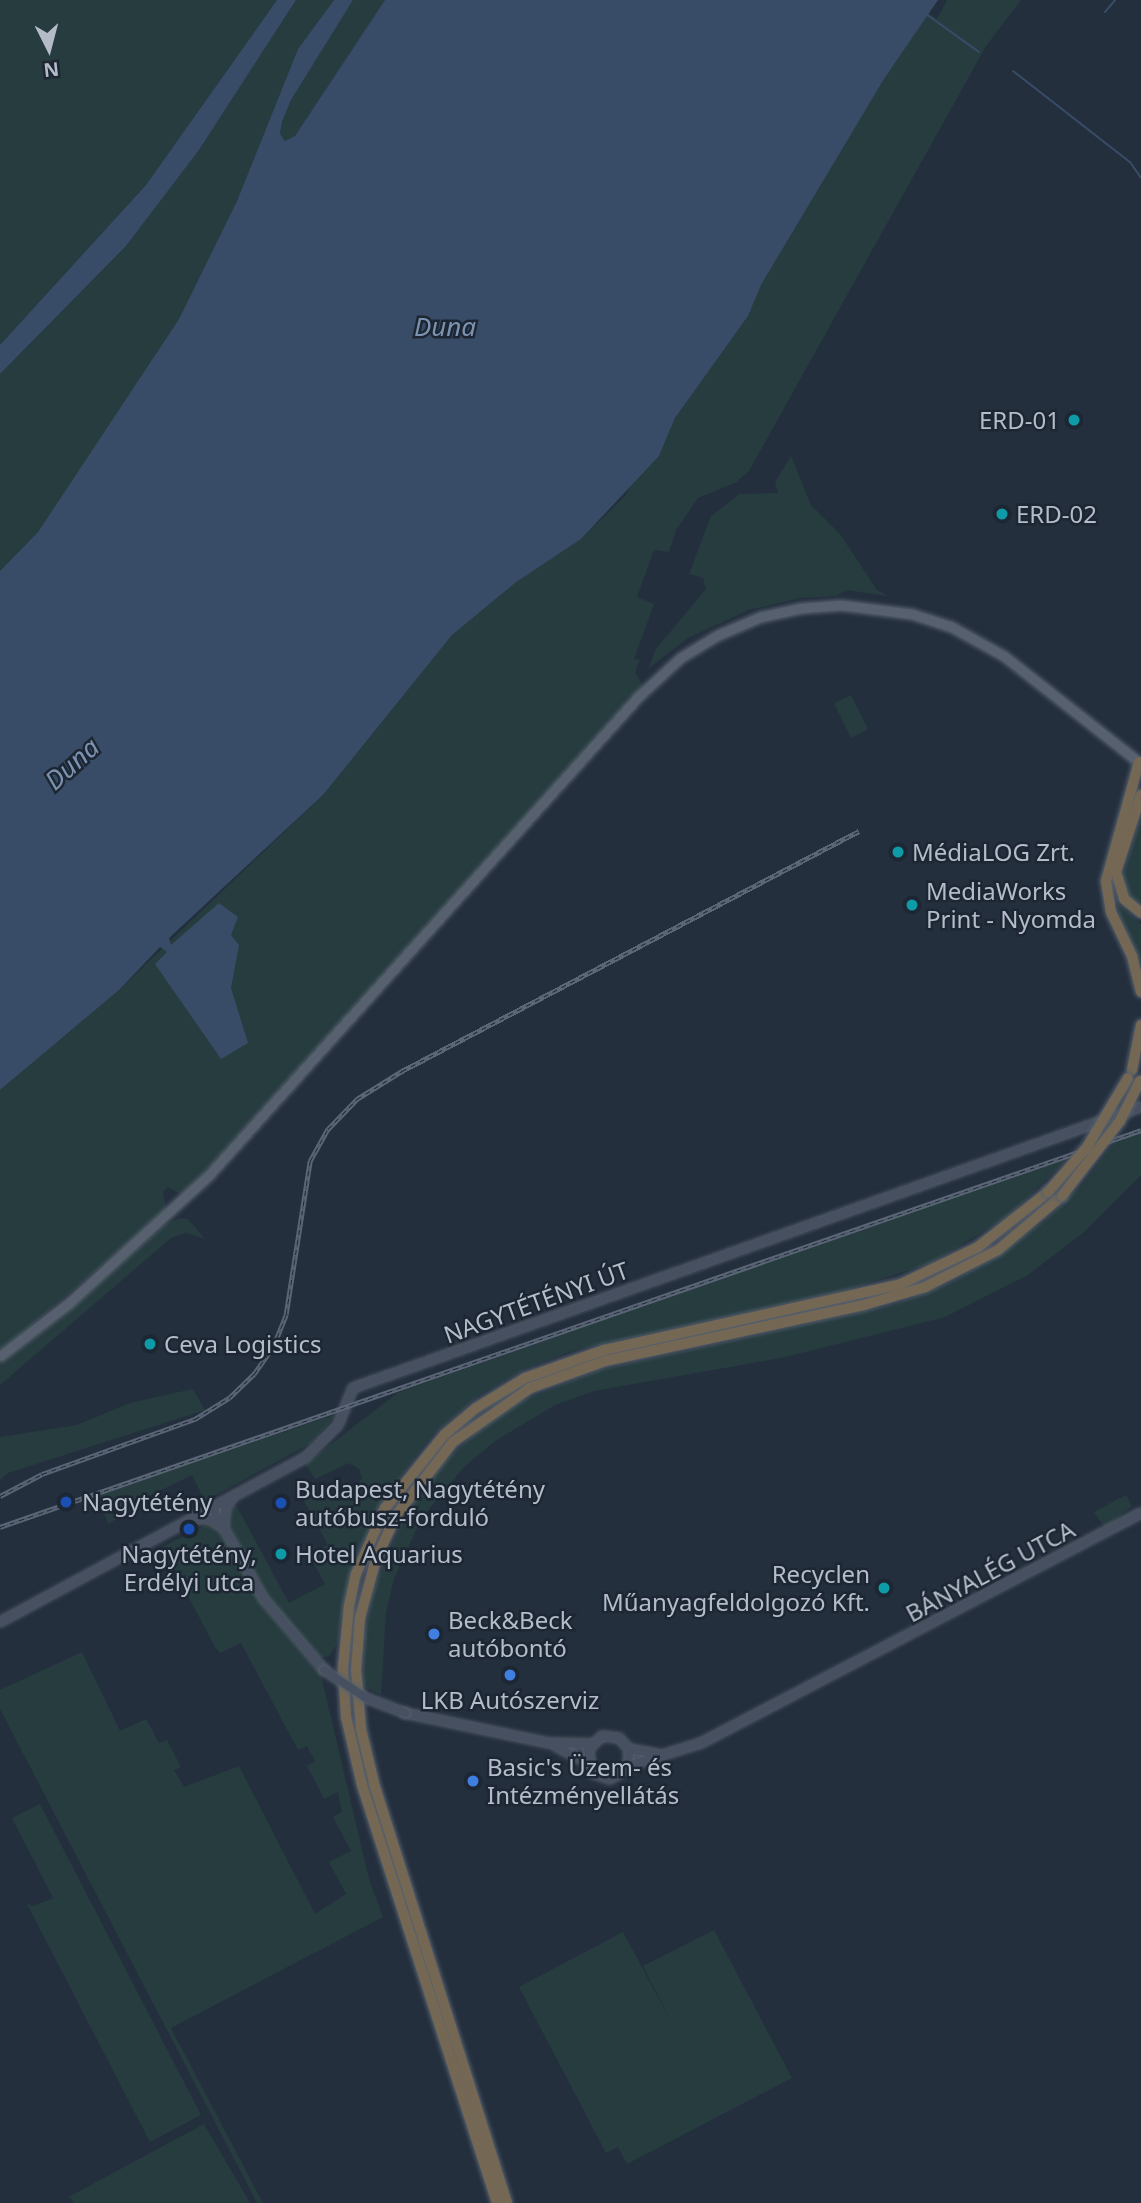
<!DOCTYPE html>
<html>
<head>
<meta charset="utf-8">
<style>
  body { margin:0 }
  #map { position:relative; width:1141px; height:2203px; overflow:hidden; background:#242f3e; font-family:"Noto Sans",sans-serif }
  div>[style] { position:absolute }
  [style*='--x'] { left:calc(var(--x)*1px); top:calc(var(--y)*1px); width:calc(var(--w)*1px); rotate:calc(var(--a)*1deg) }
  .green>* { inset:0; background:#263c3f }
  .water>* { inset:0; background:#394c67 }
  .stream>* { height:2px; margin:-1px; padding:0 1px; transform-origin:1px; border-radius:1px; background:#394c67 }
  .roads { filter:drop-shadow(0 0 2px #565f6c) drop-shadow(0 0 2px #565f6c) }
  .secondary>* { height:8px; margin:-4px; padding:0 4px; transform-origin:4px; border-radius:4px; background:#465061 }
  .primary>* { height:9px; margin:-4.5px; padding:0 4.5px; transform-origin:4.5px; border-radius:4.5px; background:#56606e }
  .highway>* { height:10px; margin:-5px; padding:0 5px; transform-origin:5px; border-radius:5px; background:#746855 }
  .rail>* { height:4.5px; margin-top:-2.25px; transform-origin:0; background:repeating-linear-gradient(90deg,#1d2633 0 5px,#5a6575 0 10px); box-sizing:border-box; border-block:2px solid #5a6575 }
  .bridges { filter:drop-shadow(0 0 2px #565f6c) drop-shadow(0 0 2px #565f6c) }
  .secondary-bridge>* { height:8px; margin:-4px; padding:0 4px; transform-origin:4px; border-radius:4px; background:#465061 }
  .highway-bridge>* { height:10px; margin:-5px; padding:0 5px; transform-origin:5px; border-radius:5px; background:#746855 }
  .dots>* { width:19px; height:19px; translate:-50% -50%; box-sizing:border-box; border:4px solid #1d2633; border-radius:50% }
  span { translate:-50% -50%; white-space:nowrap; text-align:center; line-height:1.15; -webkit-text-stroke:5px #1d2633; paint-order:stroke }
  .poi-label { font-size:24px; color:#b4bcc9 }
  .right { translate:-100% -50%; text-align:right }
  .left { translate:0 -50%; text-align:left }
  .street-label { font-size:24px; color:#b4bcc9 }
  .water-label { font-size:26px; color:#7c92b1; font-style:italic }
  .north { position:absolute; left:14px; top:14px; width:70px; height:70px; -webkit-text-stroke:5px #1d2633; paint-order:stroke; rotate:174deg; font-size:19px; font-weight:700; line-height:28px; text-align:center; color:#b4bcc9 }
  .north::after { content:''; display:block; margin:auto; width:24px; height:32px; background:#b4bcc9; clip-path:polygon(50% 0,100% 100%,50% 72%,0 100%) }
</style>
</head>
<body>
<div id="map">
  <div class="green">
    <i style="clip-path:polygon(0 0,277px 0,146px 185px,0 345px)"></i>
    <i style="clip-path:polygon(296px 0,334px 0,298px 49px,237px 201px,179px 319px,38px 532px,0 571px,0 374px,126px 246px,199px 150px)"></i>
    <i style="clip-path:polygon(353px 0,385px 0,295px 137px,285px 141px,280px 134px,282px 122px,291px 100px)"></i>
    <i style="clip-path:polygon(947px 0,1021px 0,986px 46px,749px 471px,735px 483px,698px 498px,676px 530px,669px 552px,654px 550px,637px 597px,654px 604px,634px 659px,640px 660px,635px 672px,643px 686px,212px 1165px,182px 1195px,168px 1187px,163px 1192px,166px 1211px,0 1352px,0 1090px,119px 990px,323px 795px,452px 635px,515px 583px,581px 539px,626px 495px,635px 477px,659px 456px,675px 418px,748px 316px,761px 285px,884px 79px,929px 13px,937px 19px)"></i>
    <i style="clip-path:polygon(791px 456px,811px 505px,840px 534px,877px 590px,888px 596px,847px 590px,836px 596px,800px 598px,749px 610px,688px 638px,648px 669px,656px 649px,706px 589px,703px 578px,689px 574px,711px 516px,740px 494px,778px 493px,775px 482px)"></i>
    <i style="clip-path:polygon(851px 695px,868px 729px,851px 738px,834px 703px)"></i>
    <i style="clip-path:polygon(1141px 815px,1141px 908px,1125px 892px,1122px 879px)"></i>
    <i style="clip-path:polygon(1117px 903px,1141px 924px,1141px 966px,1120px 918px)"></i>
    <i style="clip-path:polygon(1141px 1132px,1141px 1175px,1084px 1232px,1028px 1275px,945px 1317px,781px 1358px,594px 1391px,555px 1405px,495px 1441px,463px 1468px,421px 1519px,394px 1579px,386px 1612px,381px 1695px,362px 1686px,364px 1637px,373px 1592px,406px 1511px,442px 1464px,484px 1425px,517px 1403px,596px 1371px,896px 1304px,954px 1281px,1045px 1221px,1083px 1184px,1116px 1140px)"></i>
    <i style="clip-path:polygon(1069px 1157px,1010px 1215px,931px 1263px,840px 1292px,571px 1351px,525px 1369px,481px 1394px,433px 1434px,384px 1497px,351px 1567px,337px 1644px,330px 1655px,320px 1658px,269px 1599px,228px 1524px,227px 1515px,236px 1505px,289px 1603px,325px 1584px,309px 1555px,328px 1545px,303px 1499px,351px 1493px,362px 1478px,359px 1469px,349px 1463px,315px 1479px,305px 1464px,399px 1392px)"></i>
    <i style="clip-path:polygon(180px 1218px,188px 1219px,205px 1239px,186px 1233px,171px 1238px,0 1385px,0 1363px,169px 1222px)"></i>
    <i style="clip-path:polygon(193px 1389px,205px 1410px,8px 1473px,0 1480px,0 1437px,77px 1425px,130px 1403px)"></i>
    <i style="clip-path:polygon(337px 1414px,311px 1443px,205px 1501px,192px 1475px,131px 1505px,128px 1512px,108px 1524px,102px 1508px,93px 1511px,89px 1498px)"></i>
    <i style="clip-path:polygon(1126px 1495px,1132px 1506px,1105px 1528px,1094px 1512px)"></i>
    <i style="clip-path:polygon(210px 1523px,219px 1530px,265px 1609px,321px 1675px,369px 1879px,383px 1917px,171px 2028px,263px 2203px,257px 2203px,0 1709px,0 1690px,82px 1652px,120px 1731px,146px 1719px,159px 1743px,167px 1740px,181px 1767px,174px 1770px,184px 1787px,239px 1766px,315px 1914px,346px 1894px,329px 1862px,351px 1851px,333px 1817px,342px 1812px,338px 1792px,324px 1799px,307px 1766px,315px 1761px,307px 1746px,298px 1750px,241px 1643px,220px 1653px,215px 1647px,162px 1547px)"></i>
    <i style="clip-path:polygon(40px 1804px,201px 2115px,150px 2142px,27px 1904px,34px 1906px,53px 1898px,12px 1818px)"></i>
    <i style="clip-path:polygon(714px 1930px,792px 2078px,627px 2164px,618px 2147px,606px 2153px,519px 1987px,623px 1932px,674px 2027px,643px 1966px)"></i>
    <i style="clip-path:polygon(204px 2124px,250px 2203px,74px 2203px,70px 2197px,61px 2201px)"></i>
  </div>
  <div class="water">
    <i style="clip-path:polygon(277px 0,296px 0,199px 150px,126px 246px,0 374px,0 345px,146px 185px)"></i>
    <i style="clip-path:polygon(334px 0,353px 0,291px 100px,282px 122px,280px 134px,285px 141px,295px 136px,385px 0,938px 0,884px 79px,761px 285px,748px 316px,675px 418px,659px 456px,581px 539px,515px 583px,452px 635px,323px 795px,169px 938px,171px 945px,219px 903px,238px 917px,231px 935px,239px 945px,231px 988px,248px 1043px,221px 1059px,155px 964px,167px 952px,160px 947px,119px 990px,0 1090px,0 571px,38px 532px,179px 319px,237px 201px,298px 49px)"></i>
  </div>
  <div class="stream">
    <i style="--x:1105;--y:12;--w:16;--a:-50"></i>
    <i style="--x:926;--y:14;--w:65;--a:35.6"></i>
    <i style="--x:1013;--y:71;--w:148;--a:37.9"></i>
    <i style="--x:1130;--y:162;--w:19;--a:55"></i>
  </div>
  <div class="roads">
    <div class="secondary">
      <i style="--x:212;--y:1507;--w:104;--a:60.7"></i>
      <i style="--x:263;--y:1598;--w:94;--a:49.7"></i>
      <i style="--x:192;--y:1519;--w:18;--a:0"></i>
      <i style="--x:210;--y:1519;--w:11;--a:34"></i>
      <i style="--x:224;--y:1526;--w:16;--a:-86"></i>
      <i style="--x:225;--y:1510;--w:16;--a:-60"></i>
      <i style="--x:0;--y:1622;--w:348;--a:-28.3"></i>
      <i style="--x:306;--y:1457;--w:45;--a:-45"></i>
      <i style="--x:338;--y:1425;--w:40;--a:-68"></i>
      <i style="--x:353;--y:1388;--w:837;--a:-19.63"></i>
      <i style="--x:405;--y:1713;--w:146;--a:11.8"></i>
      <i style="--x:548;--y:1743;--w:43;--a:1.3"></i>
      <i style="--x:557;--y:1747;--w:34;--a:27"></i>
      <i style="--x:629;--y:1749;--w:28;--a:10"></i>
      <i style="--x:628;--y:1768;--w:19;--a:-87"></i>
      <i style="--x:629;--y:1749;--w:15;--a:-132"></i>
      <i style="--x:619;--y:1738;--w:17;--a:-173"></i>
      <i style="--x:602;--y:1736;--w:20;--a:135"></i>
      <i style="--x:588;--y:1750;--w:24;--a:78"></i>
      <i style="--x:593;--y:1773;--w:18;--a:19"></i>
      <i style="--x:610;--y:1779;--w:31;--a:-31"></i>
      <i style="--x:637;--y:1763;--w:67;--a:-17.4"></i>
      <i style="--x:701;--y:1743;--w:496;--a:-27.6"></i>
    </div>
    <div class="primary">
      <i style="--x:0;--y:1356;--w:88;--a:-37.6"></i>
      <i style="--x:70;--y:1302;--w:188;--a:-42.4"></i>
      <i style="--x:209;--y:1175;--w:644;--a:-48.09"></i>
      <i style="--x:639;--y:696;--w:56;--a:-42.8"></i>
      <i style="--x:680;--y:658;--w:44;--a:-31.2"></i>
      <i style="--x:718;--y:635;--w:46;--a:-23.2"></i>
      <i style="--x:760;--y:617;--w:42;--a:-12.4"></i>
      <i style="--x:801;--y:608;--w:40;--a:-4.3"></i>
      <i style="--x:841;--y:605;--w:72;--a:7.2"></i>
      <i style="--x:912;--y:614;--w:40;--a:18"></i>
      <i style="--x:950;--y:626;--w:62;--a:29.1"></i>
      <i style="--x:1004;--y:656;--w:174;--a:38.2"></i>
    </div>
    <div class="highway">
      <i style="--x:1139;--y:762;--w:123;--a:105.5"></i>
      <i style="--x:1106;--y:881;--w:31;--a:81"></i>
      <i style="--x:1111;--y:912;--w:49;--a:64.5"></i>
      <i style="--x:1132;--y:956;--w:37;--a:76"></i>
      <i style="--x:1141;--y:795;--w:81;--a:108"></i>
      <i style="--x:1116;--y:872;--w:28;--a:73"></i>
      <i style="--x:1124;--y:899;--w:22;--a:39"></i>
      <i style="--x:1132;--y:1070;--w:46;--a:-78.7"></i>
      <i style="--x:497;--y:2203;--w:439;--a:-107.9"></i>
      <i style="--x:362;--y:1785;--w:70;--a:-103.2"></i>
      <i style="--x:346;--y:1717;--w:49;--a:-93.5"></i>
      <i style="--x:343;--y:1668;--w:62;--a:-84.5"></i>
      <i style="--x:349;--y:1606;--w:33;--a:-78"></i>
      <i style="--x:356;--y:1574;--w:72;--a:-66.3"></i>
      <i style="--x:385;--y:1508;--w:95;--a:-51"></i>
      <i style="--x:445;--y:1434;--w:40;--a:-40"></i>
      <i style="--x:476;--y:1408;--w:57;--a:-31.5"></i>
      <i style="--x:525;--y:1378;--w:84;--a:-19.5"></i>
      <i style="--x:604;--y:1350;--w:304;--a:-12.5"></i>
      <i style="--x:901;--y:1284;--w:85;--a:-25.7"></i>
      <i style="--x:978;--y:1247;--w:89;--a:-38.2"></i>
      <i style="--x:507;--y:2203;--w:441;--a:-107.6"></i>
      <i style="--x:374;--y:1783;--w:56;--a:-103.5"></i>
      <i style="--x:361;--y:1729;--w:59;--a:-94.8"></i>
      <i style="--x:356;--y:1670;--w:52;--a:-85.6"></i>
      <i style="--x:360;--y:1618;--w:61;--a:-74.8"></i>
      <i style="--x:376;--y:1559;--w:50;--a:-65"></i>
      <i style="--x:397;--y:1514;--w:91;--a:-52.1"></i>
      <i style="--x:453;--y:1442;--w:94;--a:-35"></i>
      <i style="--x:530;--y:1388;--w:80;--a:-19.8"></i>
      <i style="--x:605;--y:1361;--w:265;--a:-12.2"></i>
      <i style="--x:864;--y:1305;--w:64;--a:-16.4"></i>
      <i style="--x:925;--y:1287;--w:82;--a:-26.9"></i>
      <i style="--x:998;--y:1250;--w:84;--a:-40.2"></i>
    </div>
  </div>
  <div class="rail">
    <i style="--x:0;--y:1496;--w:47;--a:-27.6"></i>
    <i style="--x:42;--y:1474;--w:163;--a:-19.8"></i>
    <i style="--x:195;--y:1419;--w:40;--a:-32"></i>
    <i style="--x:229;--y:1398;--w:35;--a:-44"></i>
    <i style="--x:254;--y:1374;--w:33;--a:-55"></i>
    <i style="--x:273;--y:1347;--w:35;--a:-68"></i>
    <i style="--x:286;--y:1314;--w:155;--a:-81.1"></i>
    <i style="--x:310;--y:1161;--w:37;--a:-61"></i>
    <i style="--x:328;--y:1129;--w:42;--a:-46"></i>
    <i style="--x:357;--y:1099;--w:53;--a:-31.9"></i>
    <i style="--x:402;--y:1071;--w:516;--a:-27.71"></i>
    <i style="--x:0;--y:1527;--w:1208;--a:-19.18"></i>
  </div>
  <div class="bridges">
    <div class="secondary-bridge">
      <i style="--x:324;--y:1670;--w:50;--a:33.7"></i>
      <i style="--x:366;--y:1698;--w:42;--a:21"></i>
    </div>
    <div class="highway-bridge">
      <i style="--x:1048;--y:1192;--w:60;--a:-49.1"></i>
      <i style="--x:1087;--y:1147;--w:80;--a:-59.3"></i>
      <i style="--x:1062;--y:1196;--w:95;--a:-52.3"></i>
      <i style="--x:1120;--y:1121;--w:45;--a:-63.4"></i>
    </div>
  </div>
  <div class="dots">
    <i style="left:1074px;top:420px;background:#0f9aa8"></i>
    <i style="left:1002px;top:514px;background:#0f9aa8"></i>
    <i style="left:898px;top:852px;background:#0f9aa8"></i>
    <i style="left:912px;top:905px;background:#0f9aa8"></i>
    <i style="left:150px;top:1344px;background:#0f9aa8"></i>
    <i style="left:66px;top:1502px;background:#1a4fb4"></i>
    <i style="left:281px;top:1503px;background:#1a4fb4"></i>
    <i style="left:189px;top:1529px;background:#1a4fb4"></i>
    <i style="left:281px;top:1554px;background:#0f9aa8"></i>
    <i style="left:884px;top:1588px;background:#0f9aa8"></i>
    <i style="left:434px;top:1634px;background:#3f7fe0"></i>
    <i style="left:510px;top:1675px;background:#3f7fe0"></i>
    <i style="left:473px;top:1781px;background:#3f7fe0"></i>
  </div>
  <div class="poi-label">
    <span class="right" style="left:1060px;top:420px">ERD-01</span>
    <span class="left" style="left:1016px;top:514px">ERD-02</span>
    <span class="left" style="left:912px;top:852px">MédiaLOG Zrt.</span>
    <span class="left" style="left:926px;top:905px">MediaWorks<br>Print - Nyomda</span>
    <span class="left" style="left:164px;top:1344px">Ceva Logistics</span>
    <span class="left" style="left:295px;top:1503px">Budapest, Nagytétény<br>autóbusz-forduló</span>
    <span class="left" style="left:82px;top:1502px">Nagytétény</span>
    <span style="left:189px;top:1568px">Nagytétény,<br>Erdélyi utca</span>
    <span class="left" style="left:295px;top:1554px">Hotel Aquarius</span>
    <span class="right" style="left:870px;top:1588px">Recyclen<br>Műanyagfeldolgozó Kft.</span>
    <span class="left" style="left:448px;top:1634px">Beck&amp;Beck<br>autóbontó</span>
    <span style="left:510px;top:1700px">LKB Autószerviz</span>
    <span class="left" style="left:487px;top:1781px">Basic's Üzem- és<br>Intézményellátás</span>
  </div>
  <div class="street-label">
    <span style="left:536px;top:1302px;rotate:-20deg">NAGYTÉTÉNYI ÚT</span>
    <span style="left:990px;top:1571px;rotate:-28deg">BÁNYALÉG UTCA</span>
  </div>
  <div class="water-label">
    <span style="left:445px;top:327px">Duna</span>
    <span style="left:72px;top:764px;rotate:-42deg">Duna</span>
  </div>
  <div class="north">N</div>
</div>
</body>
</html>
